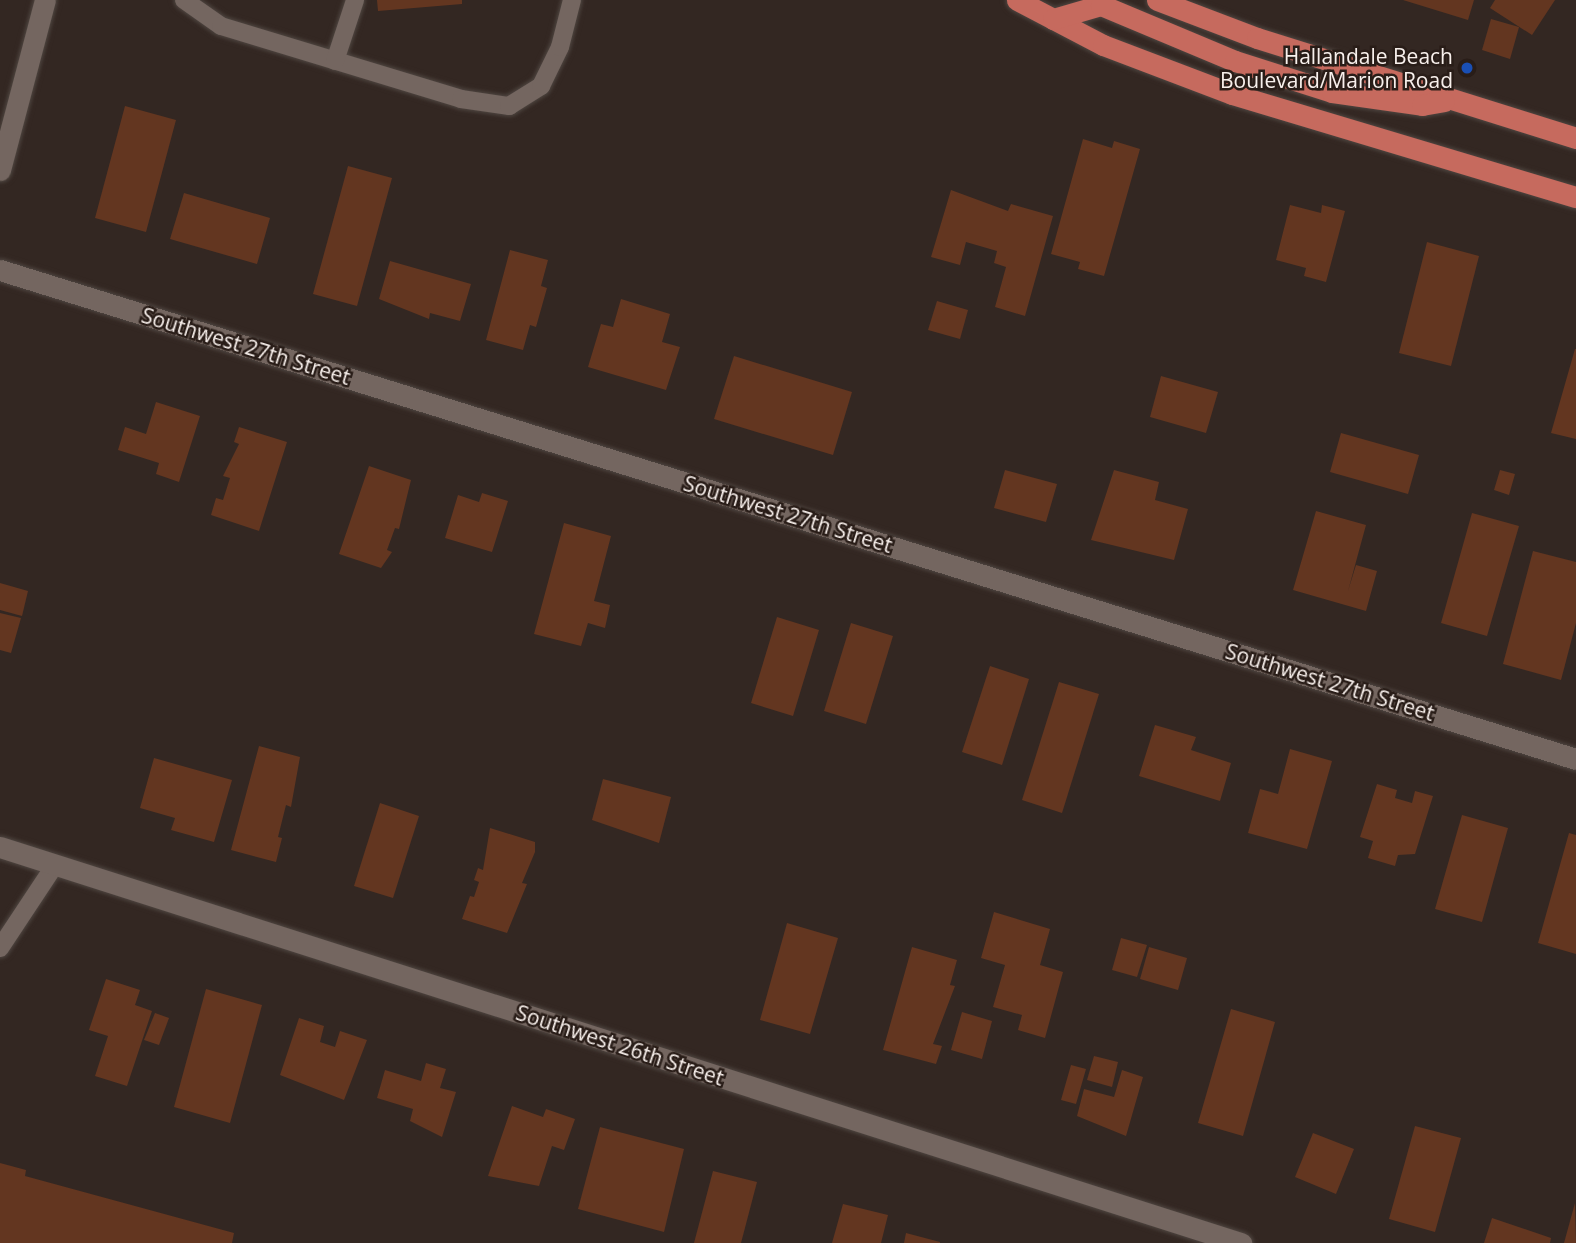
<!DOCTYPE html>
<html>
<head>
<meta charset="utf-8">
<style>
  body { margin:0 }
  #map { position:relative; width:1576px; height:1243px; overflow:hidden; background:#332722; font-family:"Open Sans",sans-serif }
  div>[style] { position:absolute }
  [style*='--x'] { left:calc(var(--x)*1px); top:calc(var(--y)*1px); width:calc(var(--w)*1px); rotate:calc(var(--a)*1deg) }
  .building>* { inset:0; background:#633620 }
  .roads { filter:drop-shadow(0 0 2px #4f4641) drop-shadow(0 0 2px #4f4641) }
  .lane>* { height:18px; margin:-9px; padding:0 9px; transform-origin:9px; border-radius:9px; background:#746660 }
  .street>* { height:21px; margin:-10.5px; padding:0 10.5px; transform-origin:10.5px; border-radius:10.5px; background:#746660 }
  .secondary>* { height:21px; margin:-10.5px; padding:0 10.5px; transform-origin:10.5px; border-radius:10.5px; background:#746660 }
  .primary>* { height:21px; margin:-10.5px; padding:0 10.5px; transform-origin:10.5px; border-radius:10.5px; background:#c66a5e }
  .dots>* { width:19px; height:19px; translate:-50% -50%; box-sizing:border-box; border:4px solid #291d18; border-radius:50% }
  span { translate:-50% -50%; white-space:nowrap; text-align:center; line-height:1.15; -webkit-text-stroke:5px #291d18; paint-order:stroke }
  .poi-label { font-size:21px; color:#f8f0ec }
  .right { translate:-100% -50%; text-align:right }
  .street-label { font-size:21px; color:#f8f0ec }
</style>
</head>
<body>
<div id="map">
  <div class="building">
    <i style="clip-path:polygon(377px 0,462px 0,462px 4px,378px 11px)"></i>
    <i style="clip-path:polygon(1403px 0,1474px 0,1468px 20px)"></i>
    <i style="clip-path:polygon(1495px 0,1555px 0,1532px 35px,1490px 8px)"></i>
    <i style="clip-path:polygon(1491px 19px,1519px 27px,1510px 59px,1482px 50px)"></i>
    <i style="clip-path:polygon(125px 106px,176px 120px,146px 232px,95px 218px)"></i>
    <i style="clip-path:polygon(1083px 139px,1112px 148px,1114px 141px,1140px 149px,1104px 276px,1078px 269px,1080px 262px,1051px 254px)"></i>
    <i style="clip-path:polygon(348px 166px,392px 178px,357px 306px,313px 294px)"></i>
    <i style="clip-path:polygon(951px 190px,1008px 211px,1011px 204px,1053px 216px,1025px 316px,995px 307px,1006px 267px,994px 263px,997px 251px,966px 242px,960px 265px,931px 257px)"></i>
    <i style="clip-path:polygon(184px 193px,270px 218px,257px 264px,170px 239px)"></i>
    <i style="clip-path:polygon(1290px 205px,1321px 213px,1322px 205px,1345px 211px,1326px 282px,1304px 276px,1306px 268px,1276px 260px)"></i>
    <i style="clip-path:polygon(1427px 242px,1479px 256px,1451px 366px,1399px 353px)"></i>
    <i style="clip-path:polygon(510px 250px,548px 260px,541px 286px,547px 288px,536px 327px,530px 325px,523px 350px,486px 340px)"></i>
    <i style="clip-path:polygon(390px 261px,471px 284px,460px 321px,430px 313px,429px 319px,379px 299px)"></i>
    <i style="clip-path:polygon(621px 299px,670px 314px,662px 342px,680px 347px,666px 390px,588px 367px,601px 324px,613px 327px)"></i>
    <i style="clip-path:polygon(937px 301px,968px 310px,960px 339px,928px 330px)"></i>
    <i style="clip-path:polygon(1575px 349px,1576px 349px,1576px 439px,1551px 433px)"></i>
    <i style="clip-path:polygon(734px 356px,852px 392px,833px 455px,714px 419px)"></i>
    <i style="clip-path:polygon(1161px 376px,1218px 392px,1206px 433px,1150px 417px)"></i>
    <i style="clip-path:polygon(156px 402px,200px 416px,179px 482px,156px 474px,159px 463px,118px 450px,125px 427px,146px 434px)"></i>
    <i style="clip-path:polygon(239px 427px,287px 442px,259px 531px,211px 515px,216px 498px,223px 500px,230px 478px,223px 476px,239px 444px,234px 442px)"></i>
    <i style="clip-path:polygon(1341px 433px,1419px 455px,1408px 494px,1330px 472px)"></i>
    <i style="clip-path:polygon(369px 466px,411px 480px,399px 529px,395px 528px,387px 550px,392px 552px,381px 568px,339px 554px)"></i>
    <i style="clip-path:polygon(1005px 470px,1057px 484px,1046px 522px,994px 508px)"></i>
    <i style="clip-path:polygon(1114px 470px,1159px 482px,1155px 500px,1188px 509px,1174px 560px,1091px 540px)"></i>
    <i style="clip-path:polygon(1500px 470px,1515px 474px,1509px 495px,1494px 490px)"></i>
    <i style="clip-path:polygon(482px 493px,508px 501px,492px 552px,445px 538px,458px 495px,479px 502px)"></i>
    <i style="clip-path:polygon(1316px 511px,1366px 525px,1348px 591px,1356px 565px,1377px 571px,1366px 611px,1293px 590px)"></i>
    <i style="clip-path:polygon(1472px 513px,1519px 526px,1487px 636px,1441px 623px)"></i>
    <i style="clip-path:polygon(564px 523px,611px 536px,594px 601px,610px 605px,605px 628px,588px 623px,581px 646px,534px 634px)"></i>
    <i style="clip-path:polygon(1533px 551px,1576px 562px,1576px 623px,1561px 680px,1503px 664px)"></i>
    <i style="clip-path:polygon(0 583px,28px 591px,22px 616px,0 610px)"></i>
    <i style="clip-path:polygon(0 613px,21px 618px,11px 653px,0 650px)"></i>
    <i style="clip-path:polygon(777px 617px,819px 630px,793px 716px,751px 703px)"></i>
    <i style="clip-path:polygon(851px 623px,893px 636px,866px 724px,824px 711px)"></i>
    <i style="clip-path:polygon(990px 666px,1029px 679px,1002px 765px,962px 752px)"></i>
    <i style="clip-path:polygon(1059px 682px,1099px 694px,1062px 813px,1022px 800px)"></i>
    <i style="clip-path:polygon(1155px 725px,1196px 737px,1191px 750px,1231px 763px,1220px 801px,1139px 776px)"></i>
    <i style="clip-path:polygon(259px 746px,300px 757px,291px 807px,286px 805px,278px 837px,282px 838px,276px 862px,231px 850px)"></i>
    <i style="clip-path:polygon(1290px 749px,1332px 761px,1307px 849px,1248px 833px,1260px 789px,1278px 794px)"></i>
    <i style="clip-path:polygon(154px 758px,232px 780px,214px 842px,171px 830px,175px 818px,140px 808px)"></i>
    <i style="clip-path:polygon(603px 779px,671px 797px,659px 843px,592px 820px)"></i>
    <i style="clip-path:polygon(1377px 784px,1397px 790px,1395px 798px,1412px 803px,1415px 791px,1433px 796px,1415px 854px,1398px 855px,1395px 866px,1368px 858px,1373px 841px,1360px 837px)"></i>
    <i style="clip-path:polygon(380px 803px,419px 816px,393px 898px,354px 886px)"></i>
    <i style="clip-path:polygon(1462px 815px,1508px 828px,1482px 922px,1435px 909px)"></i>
    <i style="clip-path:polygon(490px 828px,535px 842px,535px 852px,522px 883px,527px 884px,507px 933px,462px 919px,470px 896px,474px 897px,479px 882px,474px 880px,478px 868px,483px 870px)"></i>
    <i style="clip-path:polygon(1569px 833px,1576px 835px,1576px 954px,1538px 943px)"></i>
    <i style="clip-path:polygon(994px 912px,1050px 929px,1040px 965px,1063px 972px,1045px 1038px,1018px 1030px,1022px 1015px,993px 1007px,1005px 965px,981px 958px)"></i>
    <i style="clip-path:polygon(787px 923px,838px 938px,810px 1034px,760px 1020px)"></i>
    <i style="clip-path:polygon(1121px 938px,1147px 945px,1137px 977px,1112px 970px)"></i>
    <i style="clip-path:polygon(912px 947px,957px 960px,950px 985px,955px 986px,933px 1044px,942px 1046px,936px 1064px,883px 1050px)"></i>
    <i style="clip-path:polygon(1149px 947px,1187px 958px,1178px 990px,1140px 979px)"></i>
    <i style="clip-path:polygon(106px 979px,140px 990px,135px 1005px,152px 1011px,127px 1086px,95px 1076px,108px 1036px,89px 1030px)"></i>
    <i style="clip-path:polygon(206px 989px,262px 1005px,230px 1123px,174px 1107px)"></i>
    <i style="clip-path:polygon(1231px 1009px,1275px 1022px,1243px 1136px,1198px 1123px)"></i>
    <i style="clip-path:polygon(962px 1012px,992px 1021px,982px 1059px,951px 1050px)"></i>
    <i style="clip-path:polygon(155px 1013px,169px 1018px,159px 1045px,144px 1040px)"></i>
    <i style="clip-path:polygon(299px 1018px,324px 1026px,320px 1042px,335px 1047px,340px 1031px,367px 1040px,344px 1100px,280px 1075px)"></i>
    <i style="clip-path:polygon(1094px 1056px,1118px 1062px,1112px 1087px,1087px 1080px)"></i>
    <i style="clip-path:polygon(426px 1063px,446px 1069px,440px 1088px,456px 1092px,442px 1137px,410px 1121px,413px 1109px,377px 1098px,385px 1070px,421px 1081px)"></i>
    <i style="clip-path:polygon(1071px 1065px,1086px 1069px,1076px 1104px,1061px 1100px)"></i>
    <i style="clip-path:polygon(1122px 1070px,1143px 1077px,1126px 1136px,1077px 1116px,1084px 1089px,1114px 1097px)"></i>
    <i style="clip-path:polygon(512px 1106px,543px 1117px,546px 1109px,575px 1119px,564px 1150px,552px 1146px,539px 1186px,488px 1176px)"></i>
    <i style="clip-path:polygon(1415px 1126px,1461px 1138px,1435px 1232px,1389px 1219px)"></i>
    <i style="clip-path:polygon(600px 1127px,684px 1149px,664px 1232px,578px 1209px)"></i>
    <i style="clip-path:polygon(1313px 1133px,1354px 1149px,1336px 1194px,1295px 1177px)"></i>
    <i style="clip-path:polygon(0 1163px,26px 1170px,25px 1176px,234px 1233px,232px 1243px,0 1243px)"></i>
    <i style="clip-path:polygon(713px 1171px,757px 1182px,741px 1243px,694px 1243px)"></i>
    <i style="clip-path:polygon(1575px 1203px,1576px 1243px,1564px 1243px)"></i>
    <i style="clip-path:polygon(843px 1204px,888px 1215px,881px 1243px,832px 1243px)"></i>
    <i style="clip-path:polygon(1492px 1218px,1551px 1238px,1550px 1243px,1484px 1243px)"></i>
    <i style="clip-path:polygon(906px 1233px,940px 1242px,940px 1243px,904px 1243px)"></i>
  </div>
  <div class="roads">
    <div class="lane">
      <i style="--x:184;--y:0;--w:45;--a:35.1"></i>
      <i style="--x:221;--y:26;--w:251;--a:16.9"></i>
      <i style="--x:461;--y:99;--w:49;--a:8.3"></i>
      <i style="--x:509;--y:106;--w:38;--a:-32"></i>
      <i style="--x:541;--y:86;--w:43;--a:-64"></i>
      <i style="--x:560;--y:47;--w:49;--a:-75.7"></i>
      <i style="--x:335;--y:61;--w:64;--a:-71.8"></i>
      <i style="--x:0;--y:948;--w:100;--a:-56.5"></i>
    </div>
    <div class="street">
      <i style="--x:0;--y:270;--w:1650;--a:17.24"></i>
      <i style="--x:0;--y:847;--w:1303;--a:17.7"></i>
    </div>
    <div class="secondary">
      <i style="--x:0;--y:170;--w:176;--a:-75.2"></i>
    </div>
    <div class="primary">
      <i style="--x:1017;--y:0;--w:97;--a:27.6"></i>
      <i style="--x:1103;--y:45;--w:138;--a:20.8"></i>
      <i style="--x:1232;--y:94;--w:359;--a:16.7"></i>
      <i style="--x:1157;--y:0;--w:107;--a:20.8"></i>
      <i style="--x:1257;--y:38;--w:334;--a:17.4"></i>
      <i style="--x:1053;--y:19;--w:50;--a:-16.3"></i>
      <i style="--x:1101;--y:5;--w:145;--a:22.7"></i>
      <i style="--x:1235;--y:61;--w:102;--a:17.7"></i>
      <i style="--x:1332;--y:92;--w:91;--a:8.2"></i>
      <i style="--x:1422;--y:105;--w:22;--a:-10"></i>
    </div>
  </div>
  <div class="dots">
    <i style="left:1467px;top:68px;background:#1a4fb4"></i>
  </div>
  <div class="poi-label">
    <span class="right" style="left:1453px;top:68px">Hallandale Beach<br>Boulevard/Marion Road</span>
  </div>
  <div class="street-label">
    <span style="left:246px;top:346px;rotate:17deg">Southwest 27th Street</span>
    <span style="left:788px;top:514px;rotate:17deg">Southwest 27th Street</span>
    <span style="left:1330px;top:682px;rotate:17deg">Southwest 27th Street</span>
    <span style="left:620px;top:1045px;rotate:18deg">Southwest 26th Street</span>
  </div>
</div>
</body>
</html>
